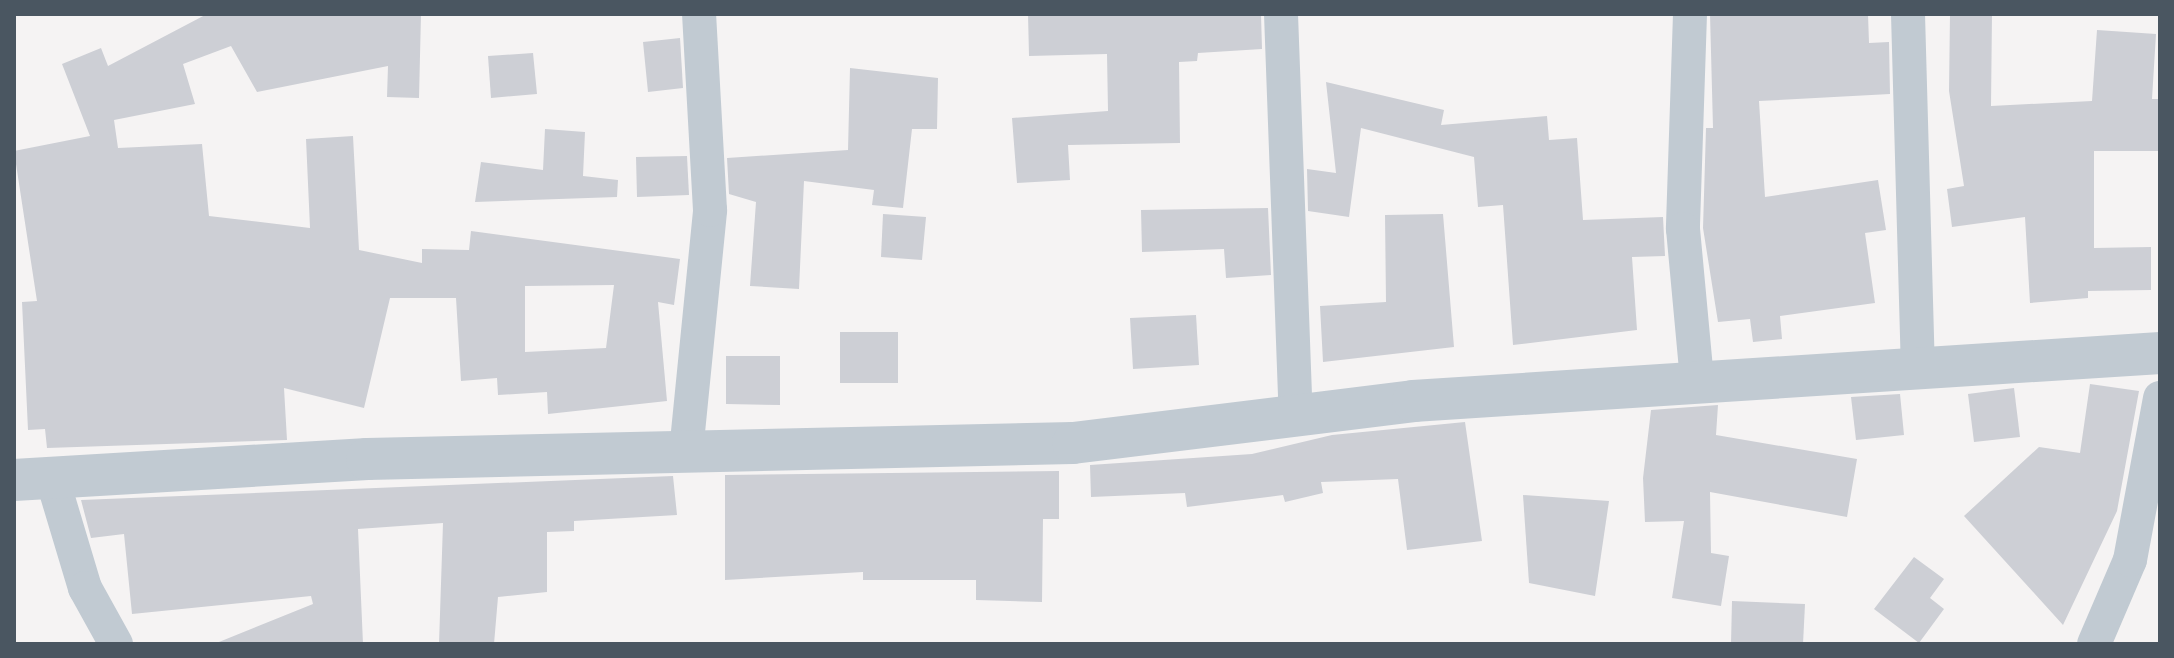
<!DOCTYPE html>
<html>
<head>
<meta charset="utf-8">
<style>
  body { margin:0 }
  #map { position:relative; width:2174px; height:658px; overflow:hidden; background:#f5f3f3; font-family:Commissioner,sans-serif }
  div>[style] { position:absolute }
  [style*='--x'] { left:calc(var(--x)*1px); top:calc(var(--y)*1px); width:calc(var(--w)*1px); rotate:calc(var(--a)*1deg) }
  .building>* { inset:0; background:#cdcfd5 }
  .minor>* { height:34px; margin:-17px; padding:0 17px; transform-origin:17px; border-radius:17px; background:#c1cad2 }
  .tertiary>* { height:42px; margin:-21px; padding:0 21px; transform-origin:21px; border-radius:21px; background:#c1cad2 }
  span { translate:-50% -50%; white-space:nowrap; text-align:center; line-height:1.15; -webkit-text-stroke:6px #fff; paint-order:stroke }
  .frame { position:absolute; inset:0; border:16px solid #4a5661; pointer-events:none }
</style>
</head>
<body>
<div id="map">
  <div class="building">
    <i style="clip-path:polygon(evenodd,207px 14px,421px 14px,419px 98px,387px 97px,388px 66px,257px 92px,231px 46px,183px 64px,195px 104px,114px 120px,118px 148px,202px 144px,209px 216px,310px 228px,306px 139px,353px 136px,359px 250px,422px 263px,422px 249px,469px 250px,471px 231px,680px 259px,674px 305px,658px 302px,667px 401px,548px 414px,547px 392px,498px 395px,497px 378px,461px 381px,456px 298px,390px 298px,364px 408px,284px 388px,287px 440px,47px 448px,45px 429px,28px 430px,22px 302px,37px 301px,14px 151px,90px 136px,62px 64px,101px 48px,108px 66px,207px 14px,614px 285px,606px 348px,525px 352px,525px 286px,614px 285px)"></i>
    <i style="clip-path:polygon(1028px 14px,1261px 14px,1262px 49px,1198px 53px,1197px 61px,1179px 62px,1180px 143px,1068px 145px,1070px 180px,1017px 183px,1012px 118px,1108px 111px,1107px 54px,1029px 56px)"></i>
    <i style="clip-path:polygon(1710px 14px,1868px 14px,1869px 43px,1889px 42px,1890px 94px,1759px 101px,1765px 197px,1878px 180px,1886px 230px,1865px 233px,1875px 303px,1780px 316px,1782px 339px,1753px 342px,1750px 319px,1718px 322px,1703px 228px,1706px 128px,1713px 128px)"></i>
    <i style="clip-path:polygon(1950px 14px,1992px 14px,1991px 106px,2092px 101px,2097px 30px,2156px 34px,2152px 99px,2160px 99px,2160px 151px,2094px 151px,2094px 248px,2151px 247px,2151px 290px,2088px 291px,2088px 298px,2030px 303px,2025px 217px,1952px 227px,1947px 189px,1964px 186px,1949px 91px)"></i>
    <i style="clip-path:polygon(680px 38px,683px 88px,648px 92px,643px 42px)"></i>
    <i style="clip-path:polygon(533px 53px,537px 94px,491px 98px,488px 56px)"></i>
    <i style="clip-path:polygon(850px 68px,938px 78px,937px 129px,912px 129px,903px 208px,872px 205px,874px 190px,804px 181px,799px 289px,750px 286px,756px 202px,729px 194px,727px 158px,848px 150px)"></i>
    <i style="clip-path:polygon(1326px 82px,1444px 110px,1441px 125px,1547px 116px,1549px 140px,1577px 138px,1583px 220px,1663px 217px,1665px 256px,1632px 257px,1637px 330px,1513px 345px,1503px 205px,1478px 207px,1474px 157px,1361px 128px,1349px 217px,1308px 211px,1307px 169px,1336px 173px)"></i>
    <i style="clip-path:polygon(545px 129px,585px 132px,583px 176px,618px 180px,617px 197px,475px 202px,481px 162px,543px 170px)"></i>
    <i style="clip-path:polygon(687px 156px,689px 195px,637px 197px,636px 157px)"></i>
    <i style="clip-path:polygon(1268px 208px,1271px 275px,1226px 278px,1224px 249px,1142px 252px,1141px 210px)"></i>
    <i style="clip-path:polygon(883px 214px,926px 217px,922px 260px,881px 257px)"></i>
    <i style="clip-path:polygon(1443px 214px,1454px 347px,1323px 362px,1320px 306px,1386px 302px,1385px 215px)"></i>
    <i style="clip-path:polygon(1196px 315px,1199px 365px,1133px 369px,1130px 318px)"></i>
    <i style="clip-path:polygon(840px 332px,898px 332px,898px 383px,840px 383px)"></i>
    <i style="clip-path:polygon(726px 356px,780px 356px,780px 405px,726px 404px)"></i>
    <i style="clip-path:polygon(2090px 384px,2139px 391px,2117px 511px,2063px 625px,1964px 516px,2039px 447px,2080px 453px)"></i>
    <i style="clip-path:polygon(2014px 388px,2020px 437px,1974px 442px,1968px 394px)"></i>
    <i style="clip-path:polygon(1900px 394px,1904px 435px,1856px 440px,1851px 397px)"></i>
    <i style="clip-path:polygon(1718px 405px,1716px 435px,1857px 459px,1847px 517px,1710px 492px,1711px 553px,1729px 556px,1721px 606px,1672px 598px,1684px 521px,1645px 522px,1643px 478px,1651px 410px)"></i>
    <i style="clip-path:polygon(1465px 422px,1482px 541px,1407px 550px,1398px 479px,1321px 482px,1323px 493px,1285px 502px,1283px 495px,1187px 507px,1185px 493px,1091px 497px,1090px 465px,1252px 454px,1332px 435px)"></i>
    <i style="clip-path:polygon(1059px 471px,1059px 519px,1043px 519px,1042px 602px,976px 600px,976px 580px,863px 580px,863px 572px,725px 580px,725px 475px)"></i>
    <i style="clip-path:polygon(673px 476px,677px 515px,574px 521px,574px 531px,547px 532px,547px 592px,498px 597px,494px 644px,439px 644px,443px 523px,358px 529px,363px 644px,214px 644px,313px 604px,311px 596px,132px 614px,124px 534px,91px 538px,81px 500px)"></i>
    <i style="clip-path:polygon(1523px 495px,1609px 501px,1595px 596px,1529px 583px)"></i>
    <i style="clip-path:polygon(1914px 557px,1944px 579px,1930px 598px,1944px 609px,1919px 643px,1874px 609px)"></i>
    <i style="clip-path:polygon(1732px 601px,1805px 604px,1803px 644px,1731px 644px)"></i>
  </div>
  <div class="minor">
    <i style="--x:1281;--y:14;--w:402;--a:87.9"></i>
    <i style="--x:1690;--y:14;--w:215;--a:91.9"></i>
    <i style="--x:1683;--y:229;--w:151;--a:84.7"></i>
    <i style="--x:1908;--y:14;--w:350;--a:88.4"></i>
    <i style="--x:686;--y:452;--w:243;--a:-84.3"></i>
    <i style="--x:710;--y:210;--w:196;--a:-93.2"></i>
    <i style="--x:52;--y:478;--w:115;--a:73.3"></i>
    <i style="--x:85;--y:588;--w:64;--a:61"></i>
    <i style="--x:2094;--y:644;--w:91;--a:-66.8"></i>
    <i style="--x:2130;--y:560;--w:165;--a:-79.5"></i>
  </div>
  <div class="tertiary">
    <i style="--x:14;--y:480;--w:354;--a:-3.4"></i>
    <i style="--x:367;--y:459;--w:706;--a:-1.3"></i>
    <i style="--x:1073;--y:443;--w:343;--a:-7"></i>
    <i style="--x:1413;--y:401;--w:749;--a:-3.68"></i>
  </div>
  <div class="frame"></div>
</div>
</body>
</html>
